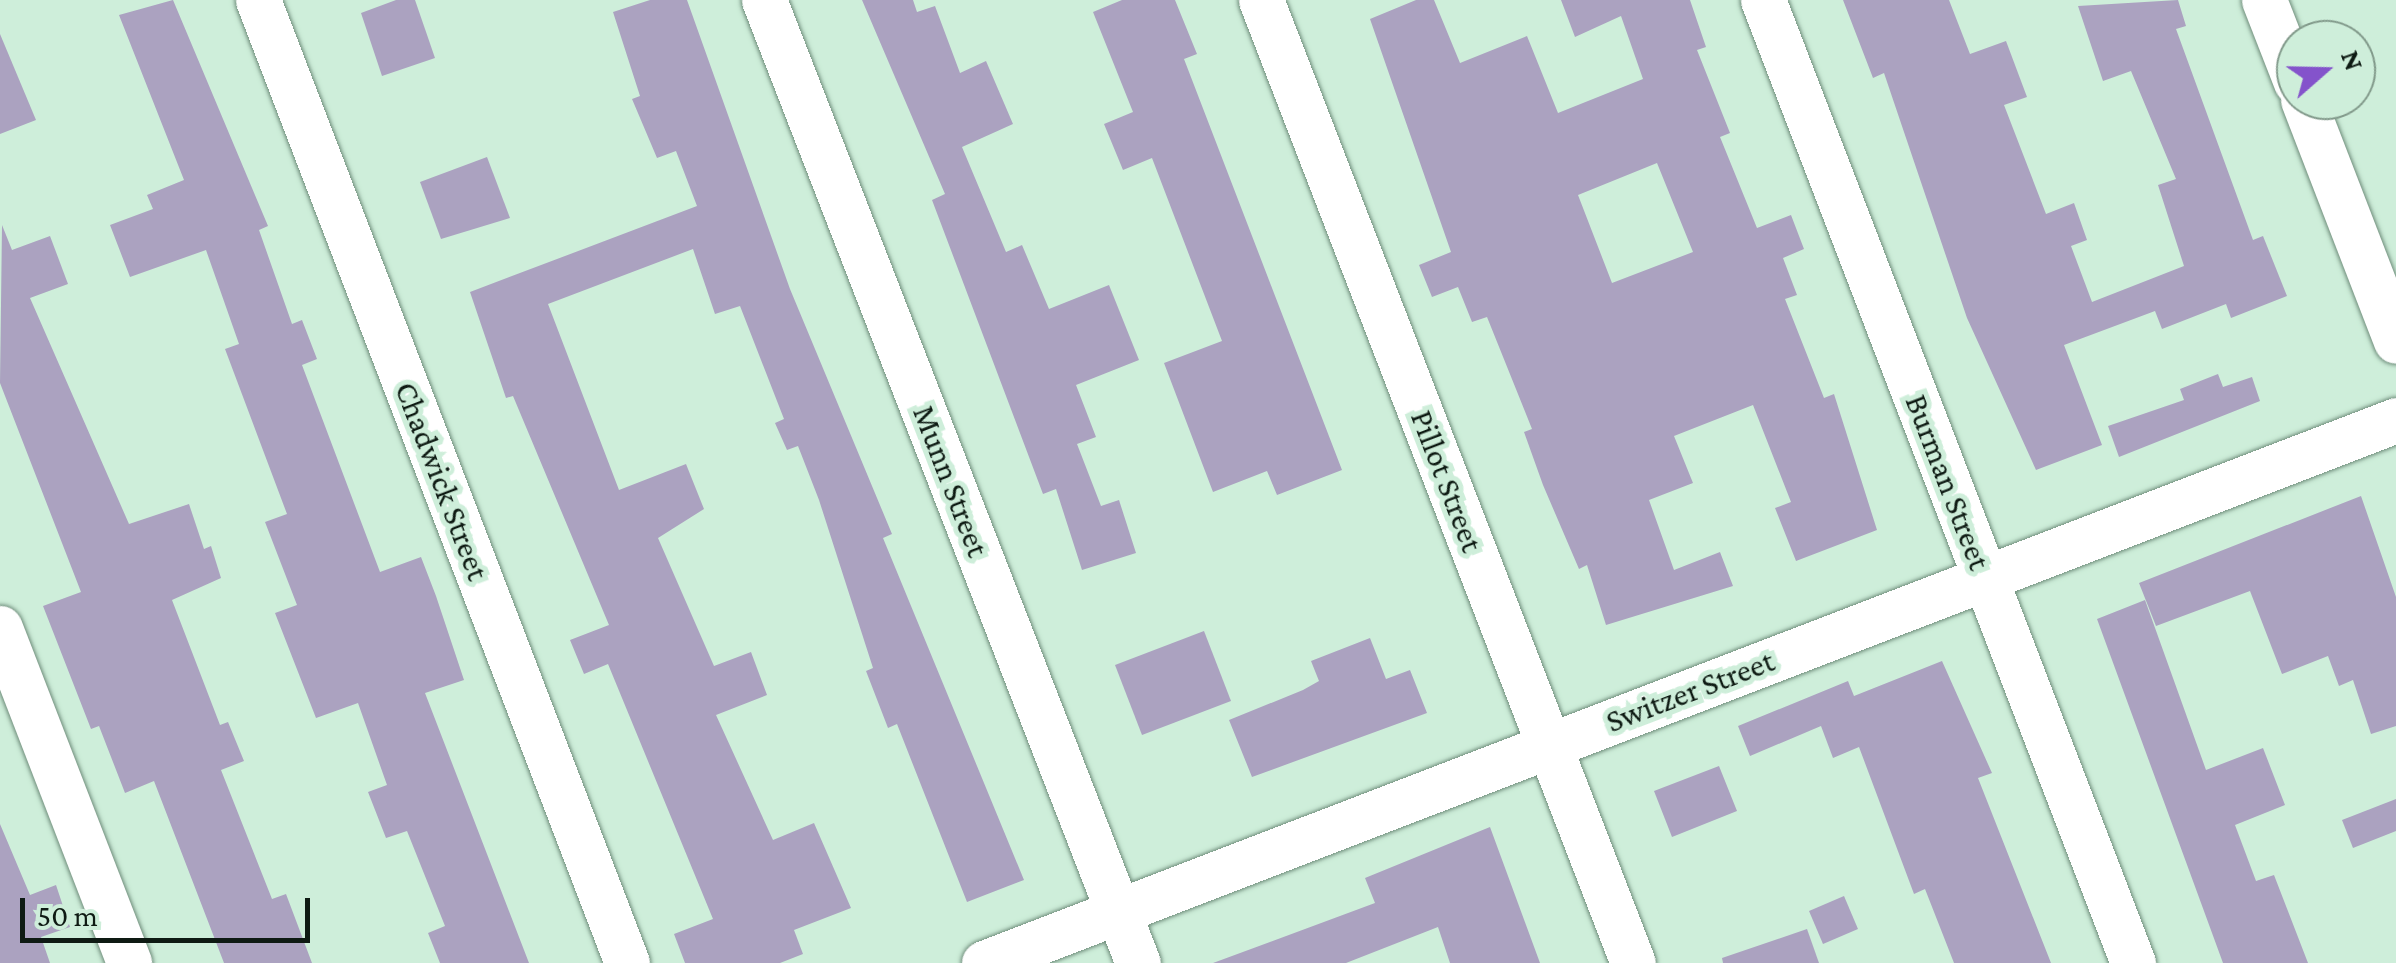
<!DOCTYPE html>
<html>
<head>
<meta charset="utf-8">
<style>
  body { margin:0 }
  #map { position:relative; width:2396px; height:963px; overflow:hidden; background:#ceeeda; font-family:"Crimson Pro",serif }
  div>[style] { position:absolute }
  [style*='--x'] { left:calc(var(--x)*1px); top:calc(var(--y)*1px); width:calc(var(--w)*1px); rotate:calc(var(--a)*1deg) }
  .building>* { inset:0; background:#aba2c0 }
  .roads { filter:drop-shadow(0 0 2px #6f8d7b) drop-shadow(0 0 2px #6f8d7b) }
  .minor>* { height:45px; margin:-22.5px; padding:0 22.5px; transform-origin:22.5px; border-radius:22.5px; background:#fff }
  span { translate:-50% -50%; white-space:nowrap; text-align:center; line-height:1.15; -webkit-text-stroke:10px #ceeeda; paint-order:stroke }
  .street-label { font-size:32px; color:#0e1a13 }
  .north { position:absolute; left:2276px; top:20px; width:100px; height:100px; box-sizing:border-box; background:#ceeeda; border:2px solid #81998a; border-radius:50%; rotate:70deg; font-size:28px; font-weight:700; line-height:40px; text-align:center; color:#0e1a13 }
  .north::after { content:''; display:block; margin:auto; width:35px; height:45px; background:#8453cb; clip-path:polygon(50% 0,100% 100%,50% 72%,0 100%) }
  .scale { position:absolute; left:20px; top:898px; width:290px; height:45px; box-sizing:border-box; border:5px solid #0e1a13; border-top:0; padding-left:12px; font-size:30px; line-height:35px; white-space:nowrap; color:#0e1a13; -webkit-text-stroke:8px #ceeeda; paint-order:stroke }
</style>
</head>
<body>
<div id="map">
  <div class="building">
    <i style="clip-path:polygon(173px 0,268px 226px,259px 230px,292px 324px,302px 320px,317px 359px,302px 365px,380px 572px,421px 557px,436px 596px,464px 680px,425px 693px,529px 963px,440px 963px,428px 933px,445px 926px,407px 831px,386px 838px,368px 792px,387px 785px,358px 703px,316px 718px,275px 613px,297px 605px,265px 522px,287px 514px,225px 349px,239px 344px,206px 250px,130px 277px,110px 225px,153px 209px,147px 195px,184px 180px,119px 15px)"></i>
    <i style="clip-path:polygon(396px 0,415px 0,435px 58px,382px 76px,361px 13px)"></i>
    <i style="clip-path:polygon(650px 0,687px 0,790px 289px,892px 534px,883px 538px,1024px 880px,967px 902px,897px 724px,888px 728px,866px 671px,873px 668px,819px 500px,798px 446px,787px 450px,775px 423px,784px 419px,740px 306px,715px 314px,693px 249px,548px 304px,619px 490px,686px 464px,704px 509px,658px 538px,714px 666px,751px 652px,767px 695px,716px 715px,773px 840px,814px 823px,851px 908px,794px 930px,803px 954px,780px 963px,685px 963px,674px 934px,713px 919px,608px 664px,584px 674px,570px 640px,609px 625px,513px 396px,506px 398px,470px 292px,697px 206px,676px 151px,657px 158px,632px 99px,640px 96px,613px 12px)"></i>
    <i style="clip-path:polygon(862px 0,913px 0,917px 12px,935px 6px,960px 73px,986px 61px,1013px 124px,962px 147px,1006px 252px,1022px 245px,1049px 309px,1109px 285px,1139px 360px,1076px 385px,1096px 437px,1077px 444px,1101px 506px,1119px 500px,1136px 553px,1082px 570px,1056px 489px,1043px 494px,932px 200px,945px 194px)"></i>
    <i style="clip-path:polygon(1122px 0,1175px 0,1197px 54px,1184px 59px,1342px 470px,1277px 495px,1267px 471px,1213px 492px,1164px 363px,1222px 341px,1152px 158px,1123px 170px,1104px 124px,1133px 112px,1093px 12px)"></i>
    <i style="clip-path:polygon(evenodd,1416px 0,1434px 0,1460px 63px,1527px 36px,1558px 113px,1643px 79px,1621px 16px,1575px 37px,1561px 0,1690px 0,1706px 47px,1697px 50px,1730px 133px,1720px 137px,1757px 228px,1791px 215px,1804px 249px,1783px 258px,1797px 295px,1785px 299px,1824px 398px,1834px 394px,1877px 530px,1796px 561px,1775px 508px,1791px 502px,1753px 405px,1674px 436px,1693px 483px,1649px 500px,1674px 570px,1720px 552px,1733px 586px,1606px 625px,1587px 565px,1579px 569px,1543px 485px,1524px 432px,1532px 429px,1487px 317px,1472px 322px,1458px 287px,1432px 297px,1419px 265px,1451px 252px,1370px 19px,1416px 0,1657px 163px,1693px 252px,1612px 283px,1578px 195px,1657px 163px)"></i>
    <i style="clip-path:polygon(1843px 0,1949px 0,1970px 54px,2006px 41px,2027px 97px,2004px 105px,2046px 214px,2074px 203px,2087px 240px,2071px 246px,2092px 302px,2184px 266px,2158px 185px,2176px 179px,2131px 71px,2103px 81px,2078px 6px,2178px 0,2186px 26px,2176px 29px,2253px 240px,2263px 236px,2287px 296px,2231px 318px,2226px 304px,2162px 329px,2155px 311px,2064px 345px,2102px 445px,2036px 470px,1967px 318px,1884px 73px,1873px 78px)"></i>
    <i style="clip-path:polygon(0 34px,36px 120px,0 134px)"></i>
    <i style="clip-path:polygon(487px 157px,510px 218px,441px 239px,420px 182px)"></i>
    <i style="clip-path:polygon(2px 225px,12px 250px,50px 236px,68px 284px,30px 298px,129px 524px,189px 504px,204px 549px,211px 546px,221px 578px,172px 600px,220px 725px,228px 722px,244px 761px,221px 770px,272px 899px,286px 894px,312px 963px,224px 963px,154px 781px,125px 793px,99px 726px,91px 729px,43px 606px,81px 592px,0 383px)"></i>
    <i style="clip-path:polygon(2218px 374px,2223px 387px,2252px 377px,2260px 401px,2119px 457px,2108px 426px,2184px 400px,2180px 389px)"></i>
    <i style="clip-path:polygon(2361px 496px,2396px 597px,2396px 726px,2371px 734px,2353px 680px,2339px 686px,2328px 656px,2282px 674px,2250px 591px,2156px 626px,2139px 583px)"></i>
    <i style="clip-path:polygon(2145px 600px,2206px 770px,2263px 748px,2285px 805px,2235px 825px,2256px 881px,2274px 875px,2308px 963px,2223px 963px,2097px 619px)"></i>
    <i style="clip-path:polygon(1204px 631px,1231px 701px,1142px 735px,1115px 665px)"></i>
    <i style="clip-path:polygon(1370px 638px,1386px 679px,1410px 670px,1427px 713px,1252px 777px,1229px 720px,1303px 690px,1319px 681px,1311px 661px)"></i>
    <i style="clip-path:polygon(1942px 661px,1992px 773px,1978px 778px,2051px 963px,1954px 963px,1925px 889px,1914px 894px,1859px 747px,1833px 758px,1821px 726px,1750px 756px,1738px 726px,1848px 681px,1854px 696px)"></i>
    <i style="clip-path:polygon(1719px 766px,1737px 811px,1672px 837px,1654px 791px)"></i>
    <i style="clip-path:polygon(2396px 799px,2396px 831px,2353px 848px,2342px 820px)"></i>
    <i style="clip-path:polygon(0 824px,30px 895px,56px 885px,70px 927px,41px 937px,50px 963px,0 963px)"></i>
    <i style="clip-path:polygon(1490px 827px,1540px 963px,1450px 963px,1438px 927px,1346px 963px,1213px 963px,1375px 903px,1365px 878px)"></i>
    <i style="clip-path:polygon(1844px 896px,1858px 929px,1823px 944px,1809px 911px)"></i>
    <i style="clip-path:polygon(1807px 929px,1819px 963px,1723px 963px,1722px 958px)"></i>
  </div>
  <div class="roads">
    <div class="minor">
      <i style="--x:258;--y:0;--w:1031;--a:69.03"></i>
      <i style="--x:764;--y:0;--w:1033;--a:68.78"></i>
      <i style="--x:1261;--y:0;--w:1032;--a:68.88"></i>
      <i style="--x:1763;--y:0;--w:1032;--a:68.98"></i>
      <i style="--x:2264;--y:0;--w:88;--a:68.7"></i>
      <i style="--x:2303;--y:100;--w:258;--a:68.9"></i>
      <i style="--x:0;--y:628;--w:359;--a:68.9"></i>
      <i style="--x:984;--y:963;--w:1513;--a:-21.03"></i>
    </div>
  </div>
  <div class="street-label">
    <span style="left:442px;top:481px;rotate:69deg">Chadwick Street</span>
    <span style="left:951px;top:481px;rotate:69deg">Munn Street</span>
    <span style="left:1447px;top:481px;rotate:69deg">Pillot Street</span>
    <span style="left:1948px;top:482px;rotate:69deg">Burman Street</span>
    <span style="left:1690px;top:691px;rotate:-21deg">Switzer Street</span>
  </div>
  <div class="north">N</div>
  <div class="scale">50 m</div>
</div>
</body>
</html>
